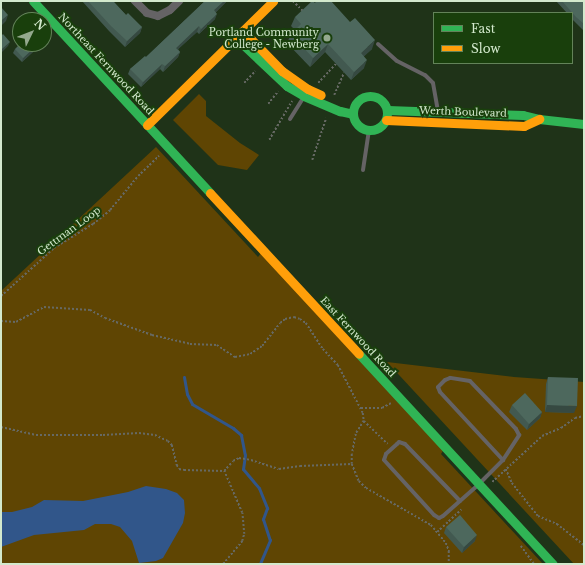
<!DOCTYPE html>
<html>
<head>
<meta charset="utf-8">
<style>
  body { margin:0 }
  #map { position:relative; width:585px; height:565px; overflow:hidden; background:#1f3318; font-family:"Libre Baskerville",serif }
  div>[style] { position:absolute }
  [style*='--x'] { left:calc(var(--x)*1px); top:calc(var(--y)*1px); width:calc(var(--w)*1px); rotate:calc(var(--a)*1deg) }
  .green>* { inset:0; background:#5f4503 }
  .water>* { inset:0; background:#31568a }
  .stream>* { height:3px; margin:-1.5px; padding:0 1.5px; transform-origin:1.5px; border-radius:1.5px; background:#31568a }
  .path>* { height:1.5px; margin-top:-0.75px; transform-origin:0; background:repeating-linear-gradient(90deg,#666964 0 2px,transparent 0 4px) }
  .lane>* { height:4px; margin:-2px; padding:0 2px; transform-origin:2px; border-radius:2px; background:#656365 }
  .street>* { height:8px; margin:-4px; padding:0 4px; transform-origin:4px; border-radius:4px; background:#656365 }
  .fast>* { height:9px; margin:-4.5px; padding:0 4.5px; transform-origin:4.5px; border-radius:4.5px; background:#30b455 }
  .fast>.ring { margin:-4.5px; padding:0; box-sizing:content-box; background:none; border:9px solid #30b455; border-radius:50% }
  .slow>* { height:9px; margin:-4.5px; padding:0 4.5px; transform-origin:4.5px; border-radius:4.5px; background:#ff9f0a }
  .wall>* { inset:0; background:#425950 }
  .shaded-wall>* { inset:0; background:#364941 }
  .building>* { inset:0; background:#4d685d }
  .dots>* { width:11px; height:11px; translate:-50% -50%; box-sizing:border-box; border:2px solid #193f0c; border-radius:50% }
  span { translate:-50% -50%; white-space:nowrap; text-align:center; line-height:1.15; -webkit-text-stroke:4px #193f0c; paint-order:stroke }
  .poi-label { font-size:10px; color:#d3e9cd }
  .right { translate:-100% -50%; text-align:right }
  .street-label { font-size:10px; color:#d3e9cd }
  .frame { position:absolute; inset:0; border:2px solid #d3e9cd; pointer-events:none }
  .legend { position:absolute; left:433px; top:12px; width:140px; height:52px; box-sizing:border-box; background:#193f0c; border:1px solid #638359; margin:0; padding:5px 7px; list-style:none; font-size:12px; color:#d3e9cd }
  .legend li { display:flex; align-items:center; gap:8px; height:20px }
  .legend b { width:20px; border:1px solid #638359 }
  .north { position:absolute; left:12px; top:12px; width:40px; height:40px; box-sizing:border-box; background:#193f0c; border:1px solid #638359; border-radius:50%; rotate:47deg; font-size:11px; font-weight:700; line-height:16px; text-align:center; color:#d3e9cd }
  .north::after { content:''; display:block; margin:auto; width:14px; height:18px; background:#94a98e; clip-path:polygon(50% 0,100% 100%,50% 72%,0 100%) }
</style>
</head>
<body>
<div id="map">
  <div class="green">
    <i style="clip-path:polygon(199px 94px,206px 101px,206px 116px,240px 143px,259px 155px,247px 170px,218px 165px,173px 120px)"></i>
    <i style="clip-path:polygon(156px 147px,258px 257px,261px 253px,444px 449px,441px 454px,543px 564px,1px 564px,1px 291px)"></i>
    <i style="clip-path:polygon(387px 362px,514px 377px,584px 382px,584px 564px,574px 564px)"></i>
  </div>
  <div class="water">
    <i style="clip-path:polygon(146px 486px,166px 489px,177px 493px,184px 500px,185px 513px,183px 523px,163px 558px,156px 561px,139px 563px,132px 541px,120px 527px,111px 524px,95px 524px,84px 530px,34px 535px,1px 547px,1px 512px,12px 512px,32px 507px,44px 500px,83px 501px,128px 492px)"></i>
  </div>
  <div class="stream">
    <i style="--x:184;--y:377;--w:17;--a:80"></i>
    <i style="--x:187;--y:394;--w:11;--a:63"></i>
    <i style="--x:192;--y:404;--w:48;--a:30.3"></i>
    <i style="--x:233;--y:428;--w:11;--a:41"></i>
    <i style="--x:241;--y:435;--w:20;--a:79"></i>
    <i style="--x:245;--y:455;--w:14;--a:98"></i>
    <i style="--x:243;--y:469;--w:25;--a:50"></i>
    <i style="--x:259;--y:488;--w:22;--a:68"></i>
    <i style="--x:267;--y:508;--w:12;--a:110"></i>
    <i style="--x:263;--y:519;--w:22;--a:72"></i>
    <i style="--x:270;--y:540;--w:26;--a:113"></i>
  </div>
  <div class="path">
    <i style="--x:293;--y:1;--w:14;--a:45"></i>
    <i style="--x:244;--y:83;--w:16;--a:-47"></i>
    <i style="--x:318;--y:83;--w:26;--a:-47"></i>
    <i style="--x:334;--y:95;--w:24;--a:-66"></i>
    <i style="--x:268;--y:104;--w:16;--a:-52"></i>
    <i style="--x:269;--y:140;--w:45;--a:-59.5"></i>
    <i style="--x:312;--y:160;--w:44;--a:-71.6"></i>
    <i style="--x:1;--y:296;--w:72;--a:-42.2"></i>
    <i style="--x:54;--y:248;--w:46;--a:-31.6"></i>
    <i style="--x:93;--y:224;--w:22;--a:-39"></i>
    <i style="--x:110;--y:210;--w:44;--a:-50.5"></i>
    <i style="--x:138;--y:176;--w:29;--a:-44"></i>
    <i style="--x:1;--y:321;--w:15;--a:4"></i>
    <i style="--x:16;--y:322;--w:32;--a:-28"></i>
    <i style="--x:44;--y:307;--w:46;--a:3.7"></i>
    <i style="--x:90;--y:310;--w:17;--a:28"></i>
    <i style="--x:105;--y:318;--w:50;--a:19.9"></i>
    <i style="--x:152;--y:335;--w:39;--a:13"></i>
    <i style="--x:190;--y:344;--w:27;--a:2"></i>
    <i style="--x:217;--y:345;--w:22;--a:34"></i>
    <i style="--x:235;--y:357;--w:15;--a:-11"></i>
    <i style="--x:250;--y:354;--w:14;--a:-34"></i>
    <i style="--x:262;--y:346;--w:29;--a:-52"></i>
    <i style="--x:280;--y:323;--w:6;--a:-39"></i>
    <i style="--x:285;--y:319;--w:9;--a:-13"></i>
    <i style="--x:294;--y:317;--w:6;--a:18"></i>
    <i style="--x:300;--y:319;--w:7;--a:34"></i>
    <i style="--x:306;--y:323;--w:31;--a:57"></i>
    <i style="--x:323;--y:349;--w:22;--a:47"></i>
    <i style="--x:338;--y:365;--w:54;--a:62.5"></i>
    <i style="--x:363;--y:413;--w:8;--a:83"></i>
    <i style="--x:364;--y:421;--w:15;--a:122"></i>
    <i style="--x:356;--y:434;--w:20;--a:101"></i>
    <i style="--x:352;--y:454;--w:10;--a:90"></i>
    <i style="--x:352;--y:464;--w:18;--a:68"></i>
    <i style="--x:359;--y:481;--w:10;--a:45"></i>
    <i style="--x:366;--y:488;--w:75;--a:29.6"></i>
    <i style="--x:431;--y:525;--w:23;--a:50"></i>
    <i style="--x:446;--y:543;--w:9;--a:69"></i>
    <i style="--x:449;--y:551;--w:13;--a:90"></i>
    <i style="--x:361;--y:408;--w:21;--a:0"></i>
    <i style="--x:382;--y:408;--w:10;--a:-29"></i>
    <i style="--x:364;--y:421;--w:33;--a:44"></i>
    <i style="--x:1;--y:427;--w:36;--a:13"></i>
    <i style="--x:36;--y:435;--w:67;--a:0"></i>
    <i style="--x:103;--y:435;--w:36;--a:-3"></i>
    <i style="--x:139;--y:433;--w:16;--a:7"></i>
    <i style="--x:155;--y:435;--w:14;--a:25"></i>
    <i style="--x:168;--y:441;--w:6;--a:45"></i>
    <i style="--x:172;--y:445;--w:21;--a:76"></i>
    <i style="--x:177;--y:465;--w:4;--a:63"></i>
    <i style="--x:179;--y:469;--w:5;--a:11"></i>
    <i style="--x:184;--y:470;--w:40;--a:1.4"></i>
    <i style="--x:224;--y:471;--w:13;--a:-48"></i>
    <i style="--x:233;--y:461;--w:7;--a:-27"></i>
    <i style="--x:239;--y:458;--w:12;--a:9"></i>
    <i style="--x:251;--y:460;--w:29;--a:18"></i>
    <i style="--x:279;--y:469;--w:21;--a:-8"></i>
    <i style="--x:300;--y:466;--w:52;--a:-2.2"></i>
    <i style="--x:506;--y:469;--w:15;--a:67"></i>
    <i style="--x:512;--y:483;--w:42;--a:51.8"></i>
    <i style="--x:538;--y:516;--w:21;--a:23"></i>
    <i style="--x:557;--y:524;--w:34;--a:38"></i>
    <i style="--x:492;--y:482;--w:68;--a:-42.6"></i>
    <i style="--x:542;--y:436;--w:21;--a:-23"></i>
    <i style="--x:561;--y:428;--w:17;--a:-36"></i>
    <i style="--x:575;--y:418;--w:9;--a:-13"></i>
    <i style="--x:437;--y:532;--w:33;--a:-43"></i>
    <i style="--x:521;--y:546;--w:22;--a:54"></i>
    <i style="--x:223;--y:564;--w:30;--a:-50"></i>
    <i style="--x:242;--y:541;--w:7;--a:-74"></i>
    <i style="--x:244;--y:534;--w:21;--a:-95"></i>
    <i style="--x:242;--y:513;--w:46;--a:-113.2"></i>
  </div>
  <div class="lane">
    <i style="--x:378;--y:44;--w:25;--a:42"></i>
    <i style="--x:397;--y:61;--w:31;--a:27"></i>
    <i style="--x:425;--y:75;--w:11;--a:45"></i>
    <i style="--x:433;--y:83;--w:27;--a:80"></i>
    <i style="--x:290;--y:119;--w:26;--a:-58"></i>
    <i style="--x:363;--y:170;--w:40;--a:-81.5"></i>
    <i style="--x:460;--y:501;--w:79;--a:-134"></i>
    <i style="--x:405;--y:444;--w:6;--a:-162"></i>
    <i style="--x:399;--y:442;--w:3;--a:135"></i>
    <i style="--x:397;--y:444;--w:15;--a:138"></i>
    <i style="--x:386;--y:454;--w:6;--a:108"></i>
    <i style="--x:384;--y:460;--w:74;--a:47.7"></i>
    <i style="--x:434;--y:515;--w:6;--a:31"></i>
    <i style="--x:439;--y:518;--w:4;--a:-27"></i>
    <i style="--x:443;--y:516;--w:48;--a:-41.6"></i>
    <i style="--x:479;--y:484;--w:34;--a:-45"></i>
    <i style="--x:503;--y:460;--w:30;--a:-57"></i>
    <i style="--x:519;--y:435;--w:7;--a:-117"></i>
    <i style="--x:516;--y:429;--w:66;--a:-133.8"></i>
    <i style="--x:470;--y:381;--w:20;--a:-171"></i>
    <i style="--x:450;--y:378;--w:5;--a:158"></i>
    <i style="--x:445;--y:380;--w:10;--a:135"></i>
    <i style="--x:438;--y:387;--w:5;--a:68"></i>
    <i style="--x:440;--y:392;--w:93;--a:47.2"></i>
  </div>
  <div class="street">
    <i style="--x:135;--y:1;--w:17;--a:45"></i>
    <i style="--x:147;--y:13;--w:11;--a:15"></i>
    <i style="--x:158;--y:16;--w:13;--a:-27"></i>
    <i style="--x:170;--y:10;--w:13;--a:-45"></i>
  </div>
  <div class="fast">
    <i style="--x:33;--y:1;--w:261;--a:47.3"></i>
    <i style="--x:236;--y:38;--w:70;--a:43.3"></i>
    <i style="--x:287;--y:86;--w:20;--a:30"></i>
    <i style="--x:304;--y:96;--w:39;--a:23"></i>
    <i style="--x:340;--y:111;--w:13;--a:13"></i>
    <i class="ring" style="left:353px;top:96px;width:25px;height:25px"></i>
    <i style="--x:388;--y:110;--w:135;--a:2.1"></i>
    <i style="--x:523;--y:115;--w:16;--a:14"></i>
    <i style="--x:539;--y:119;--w:45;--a:6.3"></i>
    <i style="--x:359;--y:354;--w:286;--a:47.3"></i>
  </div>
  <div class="slow">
    <i style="--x:243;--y:31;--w:56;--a:45.7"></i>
    <i style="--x:282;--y:71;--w:32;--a:35"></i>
    <i style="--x:308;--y:89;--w:14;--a:25"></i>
    <i style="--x:386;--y:120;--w:138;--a:2.5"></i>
    <i style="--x:524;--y:126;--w:17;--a:-25"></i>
    <i style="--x:147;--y:125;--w:177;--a:-44.5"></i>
    <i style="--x:210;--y:193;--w:219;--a:47.2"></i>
  </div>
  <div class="wall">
    <i style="clip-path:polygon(82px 1px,113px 1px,126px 15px,142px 27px,140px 33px,125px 47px,109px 31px)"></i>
    <i style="clip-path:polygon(205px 1px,227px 1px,216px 12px,215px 19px,199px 34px,197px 32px,178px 49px,180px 52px,178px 57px,163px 72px,160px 69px,141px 87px,128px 74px,130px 69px,146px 57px)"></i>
    <i style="clip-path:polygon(556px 1px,584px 1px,584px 31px,572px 19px,572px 13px,567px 13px)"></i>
    <i style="clip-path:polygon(295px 17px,372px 49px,364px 56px,364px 68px,351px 80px,325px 52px,310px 67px,287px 43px,291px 34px,295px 30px,291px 26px)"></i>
    <i style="clip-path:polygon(15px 49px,34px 51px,22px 62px,13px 53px)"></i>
    <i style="clip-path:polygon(548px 377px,574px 413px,545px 412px,546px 384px)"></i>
    <i style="clip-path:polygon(512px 405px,542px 412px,540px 418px,527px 430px,509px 412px)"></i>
    <i style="clip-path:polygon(446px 527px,475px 541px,462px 553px,444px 533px)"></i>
  </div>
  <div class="shaded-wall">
    <i style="clip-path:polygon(224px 1px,227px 1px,212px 16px,214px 10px)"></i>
    <i style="clip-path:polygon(217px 14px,215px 19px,199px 34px,201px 29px)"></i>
    <i style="clip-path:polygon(8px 15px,6px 21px,1px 26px,1px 21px)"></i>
    <i style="clip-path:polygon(199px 26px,197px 32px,174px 53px,176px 48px)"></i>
    <i style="clip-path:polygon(142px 27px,140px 33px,125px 47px,127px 41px)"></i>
    <i style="clip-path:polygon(375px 40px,372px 49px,358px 62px,361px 53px)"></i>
    <i style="clip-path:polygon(10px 42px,8px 46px,1px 53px,1px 50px)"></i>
    <i style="clip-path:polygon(328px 44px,325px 52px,310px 67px,313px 58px)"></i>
    <i style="clip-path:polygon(35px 47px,34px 51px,22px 62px,23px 58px)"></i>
    <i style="clip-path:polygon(180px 52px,178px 57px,163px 72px,165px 66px)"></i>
    <i style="clip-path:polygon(367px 60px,364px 68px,351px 80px,354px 72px)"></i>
    <i style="clip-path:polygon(162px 64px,160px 69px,141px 87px,143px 82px)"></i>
    <i style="clip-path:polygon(547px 405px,577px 406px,574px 413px,545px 412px)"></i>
    <i style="clip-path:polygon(542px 412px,540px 418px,527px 430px,529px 424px)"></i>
    <i style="clip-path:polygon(477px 535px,475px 541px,462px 553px,464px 547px)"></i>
  </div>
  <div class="building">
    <i style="clip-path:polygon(88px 1px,113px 1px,126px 15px,128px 13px,142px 27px,127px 41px,111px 26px)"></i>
    <i style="clip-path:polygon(205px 1px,224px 1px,214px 10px,217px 14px,201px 29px,199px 26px,176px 48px,180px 52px,165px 66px,162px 64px,143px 82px,130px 69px,145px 56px,146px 57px)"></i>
    <i style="clip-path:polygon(312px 1px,313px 1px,315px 3px,316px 1px,331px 1px,350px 22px,355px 18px,375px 40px,361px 53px,367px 60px,354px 72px,328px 44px,313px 58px,291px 34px,301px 24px,295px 17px)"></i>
    <i style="clip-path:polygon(562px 1px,584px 1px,584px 24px,576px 17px)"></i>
    <i style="clip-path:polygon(1px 7px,8px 15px,1px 21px)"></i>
    <i style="clip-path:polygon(3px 34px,10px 42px,1px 50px,1px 36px)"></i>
    <i style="clip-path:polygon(20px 44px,33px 44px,35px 47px,23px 58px,15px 49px)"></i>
    <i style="clip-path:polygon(548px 377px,578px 378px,577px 406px,547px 405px)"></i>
    <i style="clip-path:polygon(525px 393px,542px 412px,529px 424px,512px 405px)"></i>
    <i style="clip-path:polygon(460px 515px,477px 535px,464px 547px,446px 527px)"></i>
  </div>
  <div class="dots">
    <i style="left:327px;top:38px;background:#94a98e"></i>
  </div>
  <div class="poi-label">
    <span class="right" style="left:319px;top:38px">Portland Community<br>College - Newberg</span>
  </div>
  <div class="street-label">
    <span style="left:106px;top:64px;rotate:47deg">Northeast Fernwood Road</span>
    <span style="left:463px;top:112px;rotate:2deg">Werth Boulevard</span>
    <span style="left:69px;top:231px;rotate:-36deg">Gettman Loop</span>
    <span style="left:358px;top:337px;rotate:47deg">East Fernwood Road</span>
  </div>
  <div class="frame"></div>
  <ul class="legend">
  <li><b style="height:5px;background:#30b455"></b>Fast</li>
  <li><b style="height:5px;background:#ff9f0a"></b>Slow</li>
  </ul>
  <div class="north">N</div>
</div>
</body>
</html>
